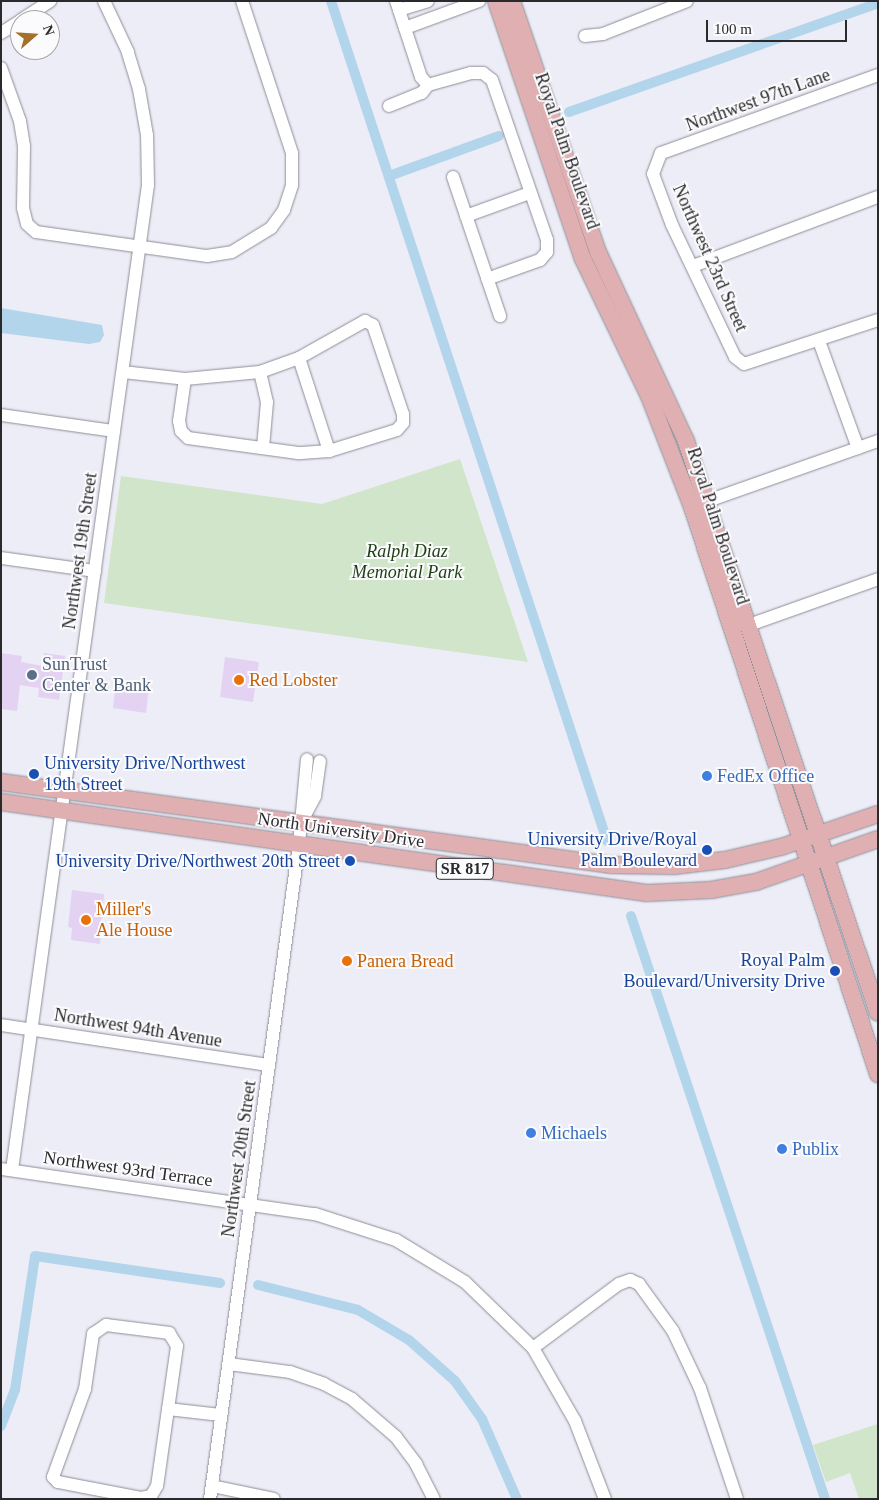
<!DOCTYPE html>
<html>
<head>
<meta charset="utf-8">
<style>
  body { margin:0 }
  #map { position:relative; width:879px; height:1500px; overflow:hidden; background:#ededf7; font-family:"Times New Roman",serif }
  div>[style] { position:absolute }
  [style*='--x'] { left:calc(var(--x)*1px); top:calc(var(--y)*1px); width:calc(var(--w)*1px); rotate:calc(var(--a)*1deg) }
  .green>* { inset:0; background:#d0e5ca }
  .water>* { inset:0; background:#b3d5ec }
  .canal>* { height:10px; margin:-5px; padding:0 5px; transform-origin:5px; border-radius:5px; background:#b3d5ec }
  .building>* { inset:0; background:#e4d2f3 }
  .roads { filter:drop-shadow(0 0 1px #8d8d97) drop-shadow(0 0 1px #8d8d97) }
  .minor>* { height:12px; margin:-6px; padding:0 6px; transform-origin:6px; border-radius:6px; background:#fff }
  .major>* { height:16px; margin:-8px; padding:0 8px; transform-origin:8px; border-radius:8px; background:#e0afb2 }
  .dots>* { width:14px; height:14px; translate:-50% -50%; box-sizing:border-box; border:2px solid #fbfbfd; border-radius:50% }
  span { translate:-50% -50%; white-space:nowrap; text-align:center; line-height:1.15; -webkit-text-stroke:4px #fbfbfd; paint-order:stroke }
  .shield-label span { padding:1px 4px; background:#fbfbfd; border:1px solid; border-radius:4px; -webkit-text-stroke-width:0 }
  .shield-label { font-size:16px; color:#2a2a2d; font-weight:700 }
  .street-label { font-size:18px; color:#2a2a2d }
  .park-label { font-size:18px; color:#1e3e13; font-style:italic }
  .service-label { font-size:18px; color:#4e5e75 }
  .left { translate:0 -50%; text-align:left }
  .food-label { font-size:18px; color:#c56008 }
  .transit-label { font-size:18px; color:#164399 }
  .right { translate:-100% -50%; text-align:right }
  .shop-label { font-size:18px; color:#366cbe }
  .frame { position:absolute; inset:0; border:2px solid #2a2a2d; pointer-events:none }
  .north { position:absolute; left:10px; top:10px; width:50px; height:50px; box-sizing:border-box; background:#fbfbfd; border:1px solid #a7a7aa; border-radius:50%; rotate:71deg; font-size:14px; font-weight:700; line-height:20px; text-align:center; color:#2a2a2d }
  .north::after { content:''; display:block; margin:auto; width:18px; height:22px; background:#a57029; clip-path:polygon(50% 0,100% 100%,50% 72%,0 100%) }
  .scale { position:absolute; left:706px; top:20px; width:141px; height:22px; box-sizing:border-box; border:2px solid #2a2a2d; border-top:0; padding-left:6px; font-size:15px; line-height:18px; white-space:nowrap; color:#2a2a2d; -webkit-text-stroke:4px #fbfbfd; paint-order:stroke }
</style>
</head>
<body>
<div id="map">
  <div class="green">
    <i style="clip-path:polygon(460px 459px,528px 662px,104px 603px,121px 476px,322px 504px)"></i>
    <i style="clip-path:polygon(878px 1424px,878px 1499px,859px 1499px,850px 1473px,826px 1482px,813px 1445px)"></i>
  </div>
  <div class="water">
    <i style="clip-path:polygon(1px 308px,102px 325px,104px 335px,100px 342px,89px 344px,1px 333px)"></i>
  </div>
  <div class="canal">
    <i style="--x:331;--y:1;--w:884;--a:71.81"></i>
    <i style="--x:569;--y:112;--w:328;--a:-19.4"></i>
    <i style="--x:389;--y:176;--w:117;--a:-20"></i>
    <i style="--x:631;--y:916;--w:614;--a:71.59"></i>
    <i style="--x:258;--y:1285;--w:103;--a:14"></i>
    <i style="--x:358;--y:1310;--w:59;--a:30.5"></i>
    <i style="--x:409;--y:1340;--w:62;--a:41.7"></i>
    <i style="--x:455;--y:1381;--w:47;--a:54.6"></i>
    <i style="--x:482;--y:1419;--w:87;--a:66.4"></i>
    <i style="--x:1;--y:1426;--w:39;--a:-69"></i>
    <i style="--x:15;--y:1390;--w:135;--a:-81.5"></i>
    <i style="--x:35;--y:1256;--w:187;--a:8.3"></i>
  </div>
  <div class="building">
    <i style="clip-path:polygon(1px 653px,22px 656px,21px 662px,43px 666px,44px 653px,65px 656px,59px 700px,38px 697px,39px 688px,20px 685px,17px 711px,1px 709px)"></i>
    <i style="clip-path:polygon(225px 657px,259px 662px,253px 702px,220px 697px)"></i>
    <i style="clip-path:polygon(116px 683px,149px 687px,146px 713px,113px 708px)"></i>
    <i style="clip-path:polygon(72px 890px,104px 894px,100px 944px,71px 940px,72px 928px,68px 927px)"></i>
  </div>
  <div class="roads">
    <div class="minor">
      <i style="--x:396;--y:1;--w:80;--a:71.8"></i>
      <i style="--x:421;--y:77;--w:11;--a:49"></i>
      <i style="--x:399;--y:10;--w:30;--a:-17"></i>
      <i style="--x:21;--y:20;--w:35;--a:-33"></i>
      <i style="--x:405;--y:28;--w:79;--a:-20"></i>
      <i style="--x:1;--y:33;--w:22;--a:-32"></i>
      <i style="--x:585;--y:36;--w:18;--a:-6"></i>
      <i style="--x:603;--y:34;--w:90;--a:-21.4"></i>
      <i style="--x:1;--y:68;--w:56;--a:70.3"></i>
      <i style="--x:20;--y:121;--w:25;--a:81"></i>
      <i style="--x:24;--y:146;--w:62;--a:90.9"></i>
      <i style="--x:23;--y:208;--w:16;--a:76"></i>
      <i style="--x:27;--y:224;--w:12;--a:42"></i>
      <i style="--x:36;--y:232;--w:173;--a:8"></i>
      <i style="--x:207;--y:256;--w:25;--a:-9"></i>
      <i style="--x:232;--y:252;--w:46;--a:-31.6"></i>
      <i style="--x:271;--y:228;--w:22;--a:-54"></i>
      <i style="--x:284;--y:210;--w:26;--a:-72"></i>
      <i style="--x:292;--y:185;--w:32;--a:-90"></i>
      <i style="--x:292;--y:153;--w:160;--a:-108.2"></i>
      <i style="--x:878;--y:75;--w:231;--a:160.2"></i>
      <i style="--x:661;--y:153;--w:22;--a:111"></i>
      <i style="--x:653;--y:174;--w:54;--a:69.6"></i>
      <i style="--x:672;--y:225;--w:146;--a:64.5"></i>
      <i style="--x:735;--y:357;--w:11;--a:38"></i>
      <i style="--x:744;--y:364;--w:141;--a:-18.2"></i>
      <i style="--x:389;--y:106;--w:35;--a:-22"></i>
      <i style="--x:422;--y:93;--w:10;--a:-53"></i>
      <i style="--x:428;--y:85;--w:45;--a:-15.6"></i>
      <i style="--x:471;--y:73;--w:12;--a:0"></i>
      <i style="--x:483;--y:73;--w:11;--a:38"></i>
      <i style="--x:492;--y:80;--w:169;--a:71"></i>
      <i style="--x:547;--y:240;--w:12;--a:90"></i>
      <i style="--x:547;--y:252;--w:11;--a:131"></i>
      <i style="--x:540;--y:260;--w:56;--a:160.3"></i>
      <i style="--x:453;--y:177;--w:147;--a:71.3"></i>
      <i style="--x:466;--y:216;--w:68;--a:-19.8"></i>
      <i style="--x:693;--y:266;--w:197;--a:-20.5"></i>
      <i style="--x:819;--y:341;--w:114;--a:70"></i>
      <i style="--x:299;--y:358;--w:98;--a:72.1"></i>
      <i style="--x:123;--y:372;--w:62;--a:6.4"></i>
      <i style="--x:185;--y:379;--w:75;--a:-5.3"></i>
      <i style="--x:260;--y:372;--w:41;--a:-19.7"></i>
      <i style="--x:299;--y:358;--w:76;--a:-29.3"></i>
      <i style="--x:365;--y:321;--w:9;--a:27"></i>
      <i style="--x:373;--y:325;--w:94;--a:71.4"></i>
      <i style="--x:403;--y:414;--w:9;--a:90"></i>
      <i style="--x:403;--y:423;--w:9;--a:131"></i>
      <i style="--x:397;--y:430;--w:71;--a:162.8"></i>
      <i style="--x:329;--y:451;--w:31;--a:176"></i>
      <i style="--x:298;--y:453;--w:111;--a:-172.2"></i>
      <i style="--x:188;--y:438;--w:10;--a:-135"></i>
      <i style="--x:181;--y:431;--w:10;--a:-101"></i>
      <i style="--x:179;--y:421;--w:42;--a:-81.9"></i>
      <i style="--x:260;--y:372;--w:31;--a:77"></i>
      <i style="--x:267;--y:402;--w:46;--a:95"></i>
      <i style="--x:1;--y:415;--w:114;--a:8.1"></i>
      <i style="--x:699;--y:504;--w:190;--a:-19.4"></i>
      <i style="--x:1;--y:558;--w:95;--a:7.9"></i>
      <i style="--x:749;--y:625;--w:137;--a:-19.6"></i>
      <i style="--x:304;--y:817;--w:24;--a:-62"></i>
      <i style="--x:315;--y:796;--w:35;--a:-82"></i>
      <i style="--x:1;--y:1025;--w:271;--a:8.5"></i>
      <i style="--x:1;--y:1169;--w:317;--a:8.2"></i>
      <i style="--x:315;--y:1214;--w:85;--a:17.8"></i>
      <i style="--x:396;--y:1240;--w:81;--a:31.3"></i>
      <i style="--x:465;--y:1282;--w:95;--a:44.1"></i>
      <i style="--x:533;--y:1348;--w:84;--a:60.1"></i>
      <i style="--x:575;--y:1421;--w:84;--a:69"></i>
      <i style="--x:12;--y:1170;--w:994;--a:-82.14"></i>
      <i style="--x:148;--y:185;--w:50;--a:-91.1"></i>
      <i style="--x:147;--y:135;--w:47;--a:-99.9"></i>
      <i style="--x:139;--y:89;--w:39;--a:-107"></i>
      <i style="--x:128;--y:52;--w:56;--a:-115.2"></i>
      <i style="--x:106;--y:1325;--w:64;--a:7.2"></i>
      <i style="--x:169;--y:1333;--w:15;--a:58"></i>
      <i style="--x:177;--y:1346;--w:141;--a:98.1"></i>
      <i style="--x:157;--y:1486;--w:12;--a:121"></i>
      <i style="--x:151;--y:1496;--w:10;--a:169"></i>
      <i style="--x:141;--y:1498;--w:85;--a:-169.1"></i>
      <i style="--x:58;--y:1482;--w:7;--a:-135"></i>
      <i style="--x:53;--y:1477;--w:94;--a:-70"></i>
      <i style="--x:85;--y:1389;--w:56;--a:-81.7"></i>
      <i style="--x:93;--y:1334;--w:16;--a:-35"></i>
      <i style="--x:533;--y:1348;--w:107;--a:-36.7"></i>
      <i style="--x:619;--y:1284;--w:12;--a:-20"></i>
      <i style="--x:630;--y:1280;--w:10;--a:24"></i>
      <i style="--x:639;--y:1284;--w:58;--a:54.1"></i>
      <i style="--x:673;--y:1331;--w:63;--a:64.7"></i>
      <i style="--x:700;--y:1388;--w:117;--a:71.6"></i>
      <i style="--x:229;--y:1364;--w:62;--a:7.5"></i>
      <i style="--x:290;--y:1372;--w:36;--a:19"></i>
      <i style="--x:324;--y:1384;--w:32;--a:28"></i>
      <i style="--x:352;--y:1399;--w:58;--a:40.8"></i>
      <i style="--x:396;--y:1437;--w:34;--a:53"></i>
      <i style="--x:416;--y:1464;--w:39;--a:63"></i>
      <i style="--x:168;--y:1409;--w:53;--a:6.5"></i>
      <i style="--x:212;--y:1486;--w:63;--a:11.8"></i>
      <i style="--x:210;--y:1499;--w:661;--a:-82.26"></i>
      <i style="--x:299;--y:844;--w:85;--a:-84.6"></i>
    </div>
    <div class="major">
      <i style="--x:496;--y:1;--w:272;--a:71.4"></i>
      <i style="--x:583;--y:259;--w:152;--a:64.3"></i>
      <i style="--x:649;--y:396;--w:119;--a:68.8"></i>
      <i style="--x:692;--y:507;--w:597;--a:71.84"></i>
      <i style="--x:512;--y:1;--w:265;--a:71.1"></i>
      <i style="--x:598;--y:252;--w:208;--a:65"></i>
      <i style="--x:686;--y:441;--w:603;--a:71.44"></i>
      <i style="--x:1;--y:782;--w:616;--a:7.75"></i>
      <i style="--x:611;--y:865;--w:63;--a:0.9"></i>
      <i style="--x:674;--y:866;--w:51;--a:-6.7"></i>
      <i style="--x:725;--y:860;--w:57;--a:-13.1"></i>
      <i style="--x:781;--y:847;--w:102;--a:-18.8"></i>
      <i style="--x:1;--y:802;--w:652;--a:8.02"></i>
      <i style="--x:647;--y:893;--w:64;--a:-2.7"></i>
      <i style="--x:711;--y:890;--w:46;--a:-10.1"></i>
      <i style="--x:756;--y:882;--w:129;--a:-19.4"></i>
    </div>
  </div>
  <div class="dots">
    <i style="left:32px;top:675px;background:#5c6f8a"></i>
    <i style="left:239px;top:680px;background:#e8710a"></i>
    <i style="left:34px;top:774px;background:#1a4fb4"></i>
    <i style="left:707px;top:776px;background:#3f7fe0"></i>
    <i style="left:707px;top:850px;background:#1a4fb4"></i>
    <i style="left:350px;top:861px;background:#1a4fb4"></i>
    <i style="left:86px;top:920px;background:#e8710a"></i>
    <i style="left:347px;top:961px;background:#e8710a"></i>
    <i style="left:835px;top:971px;background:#1a4fb4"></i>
    <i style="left:531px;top:1133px;background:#3f7fe0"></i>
    <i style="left:782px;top:1149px;background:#3f7fe0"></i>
  </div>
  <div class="shield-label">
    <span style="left:465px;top:869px">SR 817</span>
  </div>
  <div class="street-label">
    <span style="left:758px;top:100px;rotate:-20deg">Northwest 97th Lane</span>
    <span style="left:567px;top:151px;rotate:71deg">Royal Palm Boulevard</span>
    <span style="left:710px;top:258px;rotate:66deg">Northwest 23rd Street</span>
    <span style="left:718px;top:526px;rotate:72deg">Royal Palm Boulevard</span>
    <span style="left:80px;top:551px;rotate:-82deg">Northwest 19th Street</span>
    <span style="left:341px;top:830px;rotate:8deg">North University Drive</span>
    <span style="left:138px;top:1028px;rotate:9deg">Northwest 94th Avenue</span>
    <span style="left:239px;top:1159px;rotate:-82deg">Northwest 20th Street</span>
    <span style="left:128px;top:1169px;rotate:8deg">Northwest 93rd Terrace</span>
  </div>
  <div class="park-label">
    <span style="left:407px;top:562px">Ralph Diaz<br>Memorial Park</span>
  </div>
  <div class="service-label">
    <span class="left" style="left:42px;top:675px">SunTrust<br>Center &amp; Bank</span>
  </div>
  <div class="food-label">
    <span class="left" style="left:249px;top:680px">Red Lobster</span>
    <span class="left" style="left:96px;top:920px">Miller's<br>Ale House</span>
    <span class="left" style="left:357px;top:961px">Panera Bread</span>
  </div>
  <div class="transit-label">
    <span class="left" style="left:44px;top:774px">University Drive/Northwest<br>19th Street</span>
    <span class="right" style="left:697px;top:850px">University Drive/Royal<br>Palm Boulevard</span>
    <span class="right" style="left:340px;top:861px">University Drive/Northwest 20th Street</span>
    <span class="right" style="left:825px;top:971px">Royal Palm<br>Boulevard/University Drive</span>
  </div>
  <div class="shop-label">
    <span class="left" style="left:717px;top:776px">FedEx Office</span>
    <span class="left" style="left:541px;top:1133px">Michaels</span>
    <span class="left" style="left:792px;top:1149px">Publix</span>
  </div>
  <div class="frame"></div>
  <div class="north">N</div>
  <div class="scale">100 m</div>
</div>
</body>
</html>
